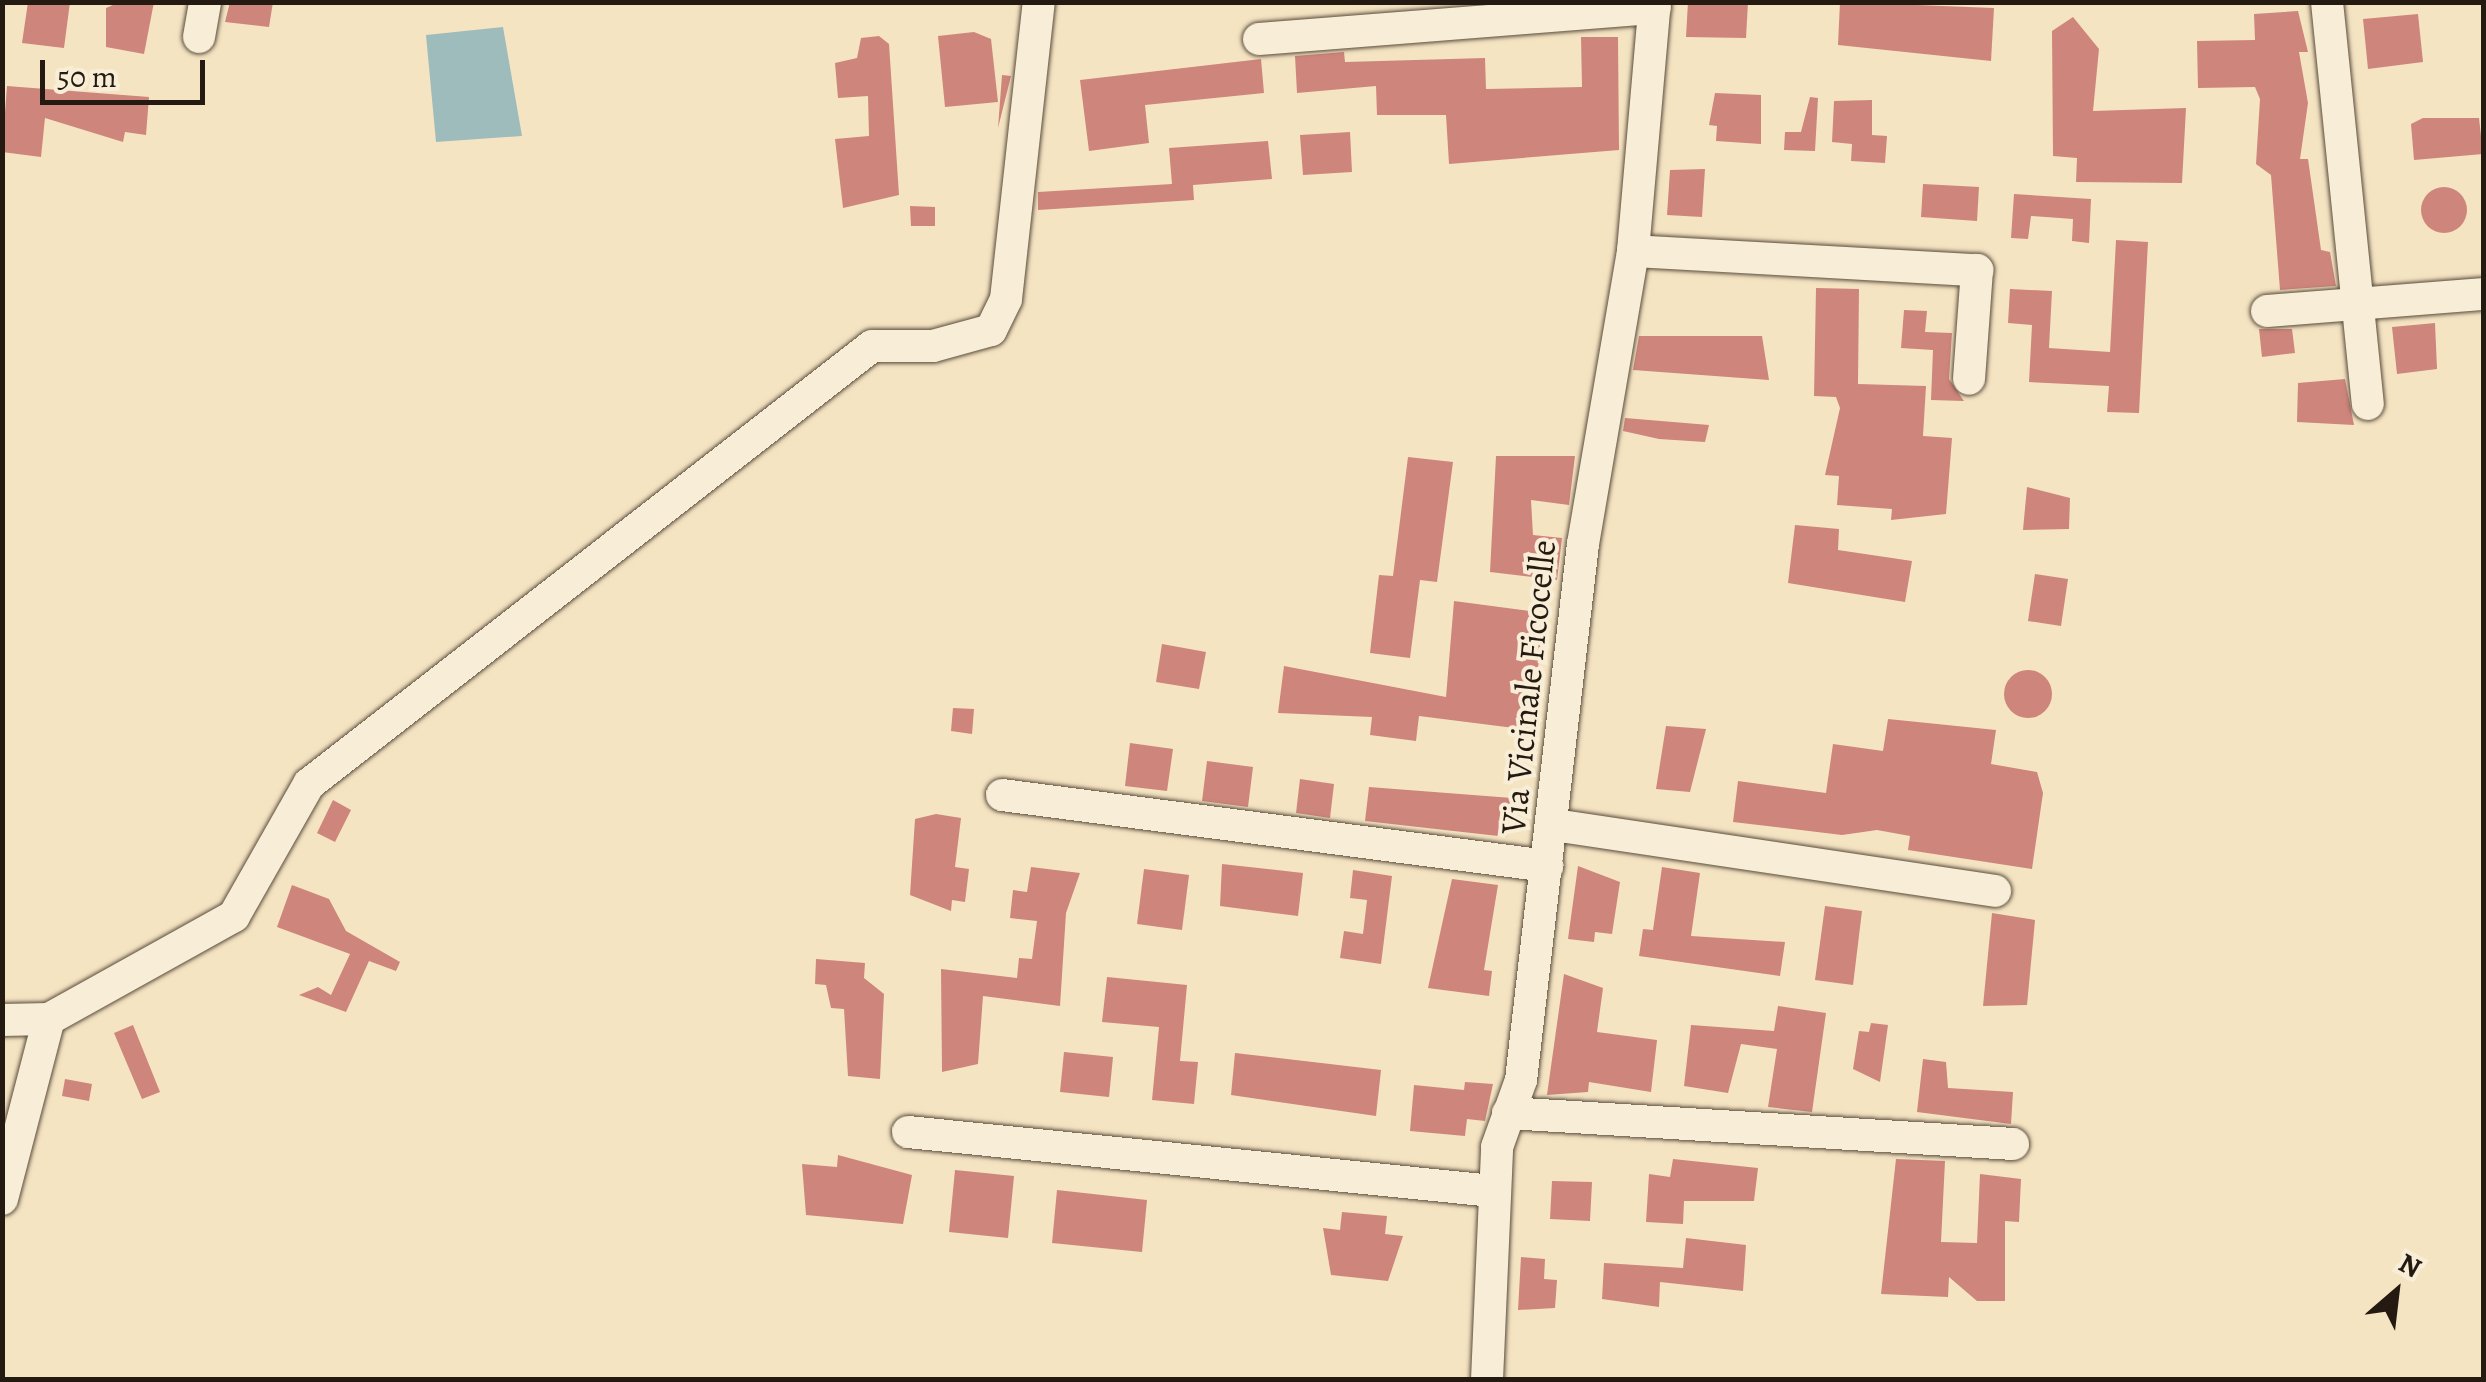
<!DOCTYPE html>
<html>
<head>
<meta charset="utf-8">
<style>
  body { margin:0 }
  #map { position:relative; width:2486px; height:1382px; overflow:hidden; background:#f5e4c2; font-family:Alegreya,serif }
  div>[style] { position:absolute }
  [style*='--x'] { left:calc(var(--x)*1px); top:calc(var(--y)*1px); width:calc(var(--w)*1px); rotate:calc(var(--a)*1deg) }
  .water>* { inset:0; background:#9fbcbc }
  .building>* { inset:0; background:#ce857c }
  .round { border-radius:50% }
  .roads { filter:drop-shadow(0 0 2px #594c3d) drop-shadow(0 0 2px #594c3d) }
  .minor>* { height:32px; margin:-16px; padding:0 16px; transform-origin:16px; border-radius:16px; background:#f8edd7 }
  span { translate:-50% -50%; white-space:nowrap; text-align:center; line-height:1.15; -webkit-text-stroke:8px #f8edd7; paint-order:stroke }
  .street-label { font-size:35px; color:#251a11 }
  .frame { position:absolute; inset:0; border:5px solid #251a11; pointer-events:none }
  .north { position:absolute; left:2346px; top:1242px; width:100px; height:100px; -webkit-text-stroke:8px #f8edd7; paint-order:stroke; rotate:28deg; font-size:28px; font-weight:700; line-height:40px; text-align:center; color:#251a11 }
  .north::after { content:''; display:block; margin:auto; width:35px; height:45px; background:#251a11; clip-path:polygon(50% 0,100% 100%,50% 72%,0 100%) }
  .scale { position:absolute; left:40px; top:60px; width:165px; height:45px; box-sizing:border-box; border:5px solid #251a11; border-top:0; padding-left:12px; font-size:30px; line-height:35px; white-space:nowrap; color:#251a11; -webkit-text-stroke:8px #f8edd7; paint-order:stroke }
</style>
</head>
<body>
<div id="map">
  <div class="water">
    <i style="clip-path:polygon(503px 27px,522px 136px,436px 142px,426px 35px)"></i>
  </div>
  <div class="building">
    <i style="clip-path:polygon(28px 2px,70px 2px,64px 48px,22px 43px)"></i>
    <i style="clip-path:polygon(120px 2px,154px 2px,144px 54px,106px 47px,106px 8px)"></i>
    <i style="clip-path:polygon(230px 2px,273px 2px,269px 27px,225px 22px)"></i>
    <i style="clip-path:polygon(1688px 2px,1748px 2px,1746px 38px,1686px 37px)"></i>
    <i style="clip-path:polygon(1840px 2px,1994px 8px,1991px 61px,1838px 45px)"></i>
    <i style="clip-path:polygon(2298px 11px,2308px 52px,2299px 52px,2308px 103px,2300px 159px,2308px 159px,2321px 250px,2330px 252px,2336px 286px,2280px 290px,2271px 175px,2256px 164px,2260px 99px,2255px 87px,2198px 88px,2197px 41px,2255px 40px,2254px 14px)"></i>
    <i style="clip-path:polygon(2418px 14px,2423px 62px,2368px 69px,2363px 19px)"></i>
    <i style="clip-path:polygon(2073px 17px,2099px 49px,2093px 111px,2186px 108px,2182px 183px,2076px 182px,2077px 158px,2053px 156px,2052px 31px)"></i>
    <i style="clip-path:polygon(974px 32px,991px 39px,998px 102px,945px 107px,938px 36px)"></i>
    <i style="clip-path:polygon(879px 36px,889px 44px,899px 195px,843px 208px,835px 139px,869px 136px,868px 96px,838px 98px,835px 63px,857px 58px,861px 38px)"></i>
    <i style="clip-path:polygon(1581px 37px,1618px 37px,1619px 150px,1449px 164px,1446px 115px,1377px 115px,1376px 86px,1297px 93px,1295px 56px,1344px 52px,1345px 62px,1485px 58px,1486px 89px,1582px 87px)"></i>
    <i style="clip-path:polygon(1261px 59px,1264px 93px,1145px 105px,1149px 143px,1089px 151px,1080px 80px)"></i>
    <i style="clip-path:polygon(1002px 75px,1011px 76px,998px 128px)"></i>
    <i style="clip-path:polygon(7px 86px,149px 97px,146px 135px,125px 132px,123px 142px,45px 118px,41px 157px,2px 152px)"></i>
    <i style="clip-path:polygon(1715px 93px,1761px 95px,1761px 144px,1716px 141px,1717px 126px,1709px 125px)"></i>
    <i style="clip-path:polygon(1810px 97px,1818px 98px,1815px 151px,1784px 150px,1785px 132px,1801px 132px)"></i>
    <i style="clip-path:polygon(1872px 100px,1872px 135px,1887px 136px,1885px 163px,1851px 161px,1852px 144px,1832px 142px,1834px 101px)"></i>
    <i style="clip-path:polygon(2423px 118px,2479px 118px,2483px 154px,2414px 160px,2411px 124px)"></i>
    <i style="clip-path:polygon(1350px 132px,1352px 172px,1303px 175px,1300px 135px)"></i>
    <i style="clip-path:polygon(1268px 141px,1272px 179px,1193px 185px,1194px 200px,1038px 210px,1038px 192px,1172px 184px,1169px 148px)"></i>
    <i style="clip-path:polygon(1705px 169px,1702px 217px,1667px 215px,1670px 170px)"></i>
    <i style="clip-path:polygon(1923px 184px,1979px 187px,1977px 221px,1921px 217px)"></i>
    <i class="round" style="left:2421px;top:187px;width:46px;height:46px"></i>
    <i style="clip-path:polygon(2014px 194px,2091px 199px,2089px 243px,2072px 241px,2073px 219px,2031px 216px,2028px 239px,2011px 238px)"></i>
    <i style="clip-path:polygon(910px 206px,935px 207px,935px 226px,911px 226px)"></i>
    <i style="clip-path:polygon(2116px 240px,2148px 242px,2139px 413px,2107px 412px,2109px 386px,2029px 382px,2032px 325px,2008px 323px,2010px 289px,2052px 291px,2049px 348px,2110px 352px)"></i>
    <i style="clip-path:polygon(1816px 288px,1859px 289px,1858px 384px,1926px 386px,1923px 436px,1952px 438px,1946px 514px,1891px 520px,1892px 509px,1837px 505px,1839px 476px,1825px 475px,1840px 408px,1836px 397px,1814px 396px)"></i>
    <i style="clip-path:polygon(1904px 310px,1927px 311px,1925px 332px,1952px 333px,1949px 379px,1964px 401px,1931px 400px,1933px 350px,1901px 348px)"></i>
    <i style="clip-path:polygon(2435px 323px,2437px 369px,2397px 374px,2392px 327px)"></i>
    <i style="clip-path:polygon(2259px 329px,2292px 329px,2295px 353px,2262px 357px)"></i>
    <i style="clip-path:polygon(1639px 336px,1762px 336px,1769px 380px,1633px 370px)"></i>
    <i style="clip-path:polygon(2345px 379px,2354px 425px,2297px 422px,2298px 383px)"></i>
    <i style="clip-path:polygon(1625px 418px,1709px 425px,1705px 442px,1659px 439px,1623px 431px)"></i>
    <i style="clip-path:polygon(1496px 456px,1575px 456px,1569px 505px,1531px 500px,1533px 535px,1562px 538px,1557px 580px,1490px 572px)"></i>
    <i style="clip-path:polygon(1408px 457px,1453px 462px,1437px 582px,1420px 580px,1410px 658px,1370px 653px,1379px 575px,1393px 576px)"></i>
    <i style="clip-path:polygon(2027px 487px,2070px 498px,2069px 529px,2023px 530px)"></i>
    <i style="clip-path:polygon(1795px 525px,1839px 529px,1838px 550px,1912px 561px,1905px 602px,1788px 583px)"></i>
    <i style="clip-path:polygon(2035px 574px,2068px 579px,2061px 626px,2028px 621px)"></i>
    <i style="clip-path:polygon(1454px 601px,1545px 613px,1530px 730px,1419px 716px,1416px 741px,1370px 735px,1372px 717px,1278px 713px,1284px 666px,1446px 697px)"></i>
    <i style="clip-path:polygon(1162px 644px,1206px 652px,1199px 689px,1156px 682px)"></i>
    <i class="round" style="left:2004px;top:670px;width:48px;height:48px"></i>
    <i style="clip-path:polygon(953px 708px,974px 709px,972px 734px,951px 731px)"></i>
    <i style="clip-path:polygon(1888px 719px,1996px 730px,1991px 764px,2037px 772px,2043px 793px,2032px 869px,1908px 850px,1910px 836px,1877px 830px,1842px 835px,1733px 822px,1738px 781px,1826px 793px,1833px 744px,1883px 751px)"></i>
    <i style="clip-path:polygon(1666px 726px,1706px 729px,1690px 792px,1656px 789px)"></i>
    <i style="clip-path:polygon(1130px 743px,1173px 749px,1167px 791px,1125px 786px)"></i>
    <i style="clip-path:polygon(1207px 761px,1253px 767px,1248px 807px,1202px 801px)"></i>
    <i style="clip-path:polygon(1300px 779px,1334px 784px,1330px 818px,1296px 813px)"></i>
    <i style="clip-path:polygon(1369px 787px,1512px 798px,1507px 837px,1365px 821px)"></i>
    <i style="clip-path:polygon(333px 800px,351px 810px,335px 842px,317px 833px)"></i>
    <i style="clip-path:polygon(936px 814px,961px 818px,955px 867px,969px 869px,965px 902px,952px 900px,951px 911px,910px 895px,915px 819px)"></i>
    <i style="clip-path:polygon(1222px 864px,1303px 873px,1298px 916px,1220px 906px)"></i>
    <i style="clip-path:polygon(1578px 866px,1620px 882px,1612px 934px,1595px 932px,1594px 942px,1568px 939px)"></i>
    <i style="clip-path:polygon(1031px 867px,1080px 873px,1066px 913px,1060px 1006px,983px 996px,978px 1064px,942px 1072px,941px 969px,1017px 978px,1019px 958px,1032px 959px,1037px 921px,1010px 918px,1013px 890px,1027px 892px)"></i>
    <i style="clip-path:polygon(1662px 867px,1700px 873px,1691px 936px,1785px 942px,1780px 976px,1639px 956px,1643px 929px,1653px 930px)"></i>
    <i style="clip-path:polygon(1144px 869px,1189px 875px,1182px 930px,1137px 924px)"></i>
    <i style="clip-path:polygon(1353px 870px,1392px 876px,1381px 964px,1340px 958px,1344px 931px,1363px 934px,1367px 900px,1350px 898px)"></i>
    <i style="clip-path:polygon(1452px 879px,1498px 885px,1484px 970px,1492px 971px,1489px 996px,1428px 988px)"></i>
    <i style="clip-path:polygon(292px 885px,329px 899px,346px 931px,400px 962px,396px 971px,369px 961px,346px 1012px,299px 995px,318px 987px,331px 995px,350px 954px,277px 927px)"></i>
    <i style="clip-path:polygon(1825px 906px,1862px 911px,1853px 985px,1815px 980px)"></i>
    <i style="clip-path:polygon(1992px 913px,2035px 920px,2027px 1005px,1983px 1006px)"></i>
    <i style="clip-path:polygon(816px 959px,865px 963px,864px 978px,884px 994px,880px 1079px,848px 1076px,844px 1009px,831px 1008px,826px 985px,815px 984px)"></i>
    <i style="clip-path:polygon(1564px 974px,1603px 988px,1597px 1032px,1657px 1040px,1651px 1092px,1589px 1082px,1588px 1092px,1547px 1095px)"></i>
    <i style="clip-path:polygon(1107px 977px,1187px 985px,1180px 1061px,1198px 1062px,1194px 1104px,1152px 1100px,1159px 1027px,1102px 1022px)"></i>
    <i style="clip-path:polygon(1778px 1006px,1826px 1013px,1812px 1112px,1768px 1107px,1777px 1049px,1741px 1044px,1728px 1093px,1684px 1086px,1691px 1025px,1774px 1031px)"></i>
    <i style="clip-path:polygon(1871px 1023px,1888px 1025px,1880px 1082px,1853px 1069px,1859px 1031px,1869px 1032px)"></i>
    <i style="clip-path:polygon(133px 1025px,160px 1092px,142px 1099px,114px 1033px)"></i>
    <i style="clip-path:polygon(1064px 1052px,1113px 1057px,1109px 1097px,1060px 1092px)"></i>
    <i style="clip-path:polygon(1235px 1053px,1381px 1070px,1376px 1116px,1231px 1095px)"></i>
    <i style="clip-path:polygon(1923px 1059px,1946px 1062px,1948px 1088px,2013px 1092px,2011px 1124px,1917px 1112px)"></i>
    <i style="clip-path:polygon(65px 1079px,92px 1084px,89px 1101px,62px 1096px)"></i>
    <i style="clip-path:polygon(1465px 1082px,1493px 1084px,1485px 1121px,1467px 1119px,1465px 1136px,1410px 1131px,1414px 1085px,1464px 1090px)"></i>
    <i style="clip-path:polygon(838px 1155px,912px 1175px,903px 1224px,806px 1215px,802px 1164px,837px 1167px)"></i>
    <i style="clip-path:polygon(1673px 1159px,1758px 1168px,1754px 1201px,1684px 1201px,1683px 1224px,1646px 1222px,1649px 1174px,1670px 1177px)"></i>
    <i style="clip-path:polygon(1896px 1159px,1945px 1161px,1941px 1242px,1977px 1243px,1980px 1174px,2021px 1179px,2019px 1222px,2005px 1221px,2005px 1301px,1977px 1301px,1949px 1277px,1948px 1297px,1881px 1294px)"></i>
    <i style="clip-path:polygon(955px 1170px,1014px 1176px,1008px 1238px,949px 1232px)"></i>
    <i style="clip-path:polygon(1552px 1181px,1592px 1182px,1590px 1221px,1550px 1219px)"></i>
    <i style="clip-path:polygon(1057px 1190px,1147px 1200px,1142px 1252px,1052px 1243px)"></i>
    <i style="clip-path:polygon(1342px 1212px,1387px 1216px,1385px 1234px,1403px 1236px,1388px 1281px,1331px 1275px,1323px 1228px,1340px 1230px)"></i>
    <i style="clip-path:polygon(1686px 1238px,1746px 1245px,1743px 1291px,1660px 1282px,1659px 1307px,1602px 1299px,1604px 1263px,1683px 1268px)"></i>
    <i style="clip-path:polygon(1521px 1257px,1545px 1259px,1544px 1279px,1557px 1280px,1555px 1308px,1518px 1310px)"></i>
  </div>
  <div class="roads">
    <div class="minor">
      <i style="--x:2327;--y:2;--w:404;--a:84.2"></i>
      <i style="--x:199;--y:37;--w:36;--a:-80"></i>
      <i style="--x:1259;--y:39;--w:397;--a:-4.5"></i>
      <i style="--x:1633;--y:251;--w:345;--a:3.2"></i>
      <i style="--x:1977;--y:270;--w:109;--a:94.2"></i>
      <i style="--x:2267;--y:311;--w:218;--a:-4.5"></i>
      <i style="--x:1002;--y:795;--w:550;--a:7.42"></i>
      <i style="--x:1554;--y:825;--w:446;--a:8.5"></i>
      <i style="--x:2;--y:1020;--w:47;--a:-1.2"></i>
      <i style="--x:49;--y:1019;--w:212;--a:-29.1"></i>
      <i style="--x:234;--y:916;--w:152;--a:-60.4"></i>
      <i style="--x:309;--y:784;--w:713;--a:-37.88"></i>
      <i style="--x:872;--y:346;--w:61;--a:0"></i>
      <i style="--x:933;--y:346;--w:60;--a:-15.4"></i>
      <i style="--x:991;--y:330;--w:34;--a:-64"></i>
      <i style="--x:1006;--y:299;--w:299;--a:-83.7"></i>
      <i style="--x:1508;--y:1113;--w:506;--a:3.51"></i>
      <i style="--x:908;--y:1132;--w:588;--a:5.76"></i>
      <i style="--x:2;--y:1199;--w:186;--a:-75.4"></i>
      <i style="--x:1487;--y:1380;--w:233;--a:-87.5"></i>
      <i style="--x:1497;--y:1147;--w:71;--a:-70.3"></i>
      <i style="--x:1521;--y:1080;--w:540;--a:-83.4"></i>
      <i style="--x:1583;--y:544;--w:297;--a:-80.3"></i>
      <i style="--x:1633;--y:251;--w:250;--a:-85"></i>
    </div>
  </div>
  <div class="street-label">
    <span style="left:1528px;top:687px;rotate:-84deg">Via Vicinale Ficocelle</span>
  </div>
  <div class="frame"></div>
  <div class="north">N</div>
  <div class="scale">50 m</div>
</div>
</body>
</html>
